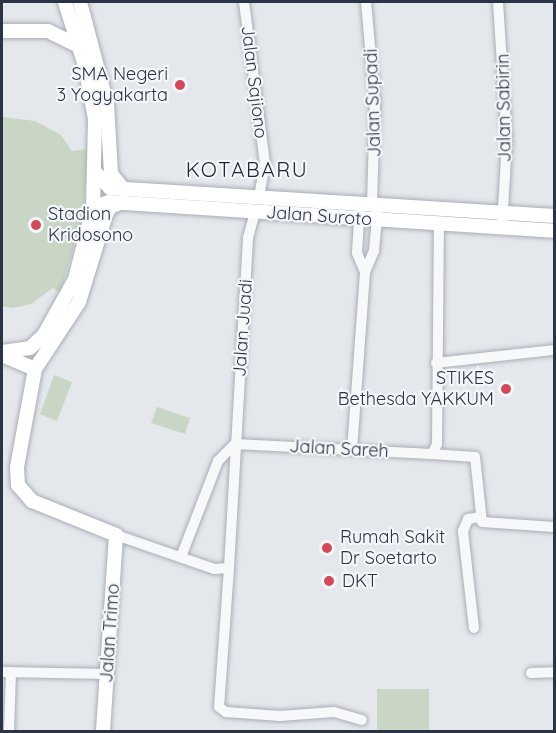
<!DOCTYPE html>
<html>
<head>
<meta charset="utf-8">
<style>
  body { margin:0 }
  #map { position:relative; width:556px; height:733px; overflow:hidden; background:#e4e7ec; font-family:Quicksand,sans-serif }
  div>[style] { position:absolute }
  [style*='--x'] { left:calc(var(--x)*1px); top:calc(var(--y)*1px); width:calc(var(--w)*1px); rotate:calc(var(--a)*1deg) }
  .green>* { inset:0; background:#c9d6c5 }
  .roads { filter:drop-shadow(0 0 2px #a9aeb7) drop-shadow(0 0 2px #a9aeb7) }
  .street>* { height:10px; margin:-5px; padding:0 5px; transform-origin:5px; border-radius:5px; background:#f7f8fa }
  .secondary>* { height:14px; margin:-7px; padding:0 7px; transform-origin:7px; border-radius:7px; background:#fff }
  .dots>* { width:16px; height:16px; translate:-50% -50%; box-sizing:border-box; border:3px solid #f4f6f9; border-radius:50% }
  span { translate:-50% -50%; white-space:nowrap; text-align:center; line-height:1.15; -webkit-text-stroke:4.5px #f4f6f9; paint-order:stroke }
  .poi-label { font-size:18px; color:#2b3445 }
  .right { translate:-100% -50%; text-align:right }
  .left { translate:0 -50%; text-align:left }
  .street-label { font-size:18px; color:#2b3445 }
  .quarter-label { font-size:21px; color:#1d2536; letter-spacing:1.5px }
  .frame { position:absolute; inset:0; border:3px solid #2b3445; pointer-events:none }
</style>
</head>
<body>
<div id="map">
  <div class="green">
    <i style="clip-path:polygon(2px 117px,35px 121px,61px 135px,72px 151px,88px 149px,83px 217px,60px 293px,53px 288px,31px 304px,13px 308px,2px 306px)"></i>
    <i style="clip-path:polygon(54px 375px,72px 382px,57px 421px,40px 414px)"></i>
    <i style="clip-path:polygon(157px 407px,190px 418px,185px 434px,151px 423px)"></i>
    <i style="clip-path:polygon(377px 689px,429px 689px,429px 731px,377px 731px)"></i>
  </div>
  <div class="roads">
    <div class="street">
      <i style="--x:244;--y:2;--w:162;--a:82.6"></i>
      <i style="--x:265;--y:163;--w:36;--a:100"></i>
      <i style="--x:366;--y:2;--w:100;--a:84.9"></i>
      <i style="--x:375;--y:102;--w:104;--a:91.7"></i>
      <i style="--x:498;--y:2;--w:138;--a:86.3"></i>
      <i style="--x:507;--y:140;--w:88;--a:93.3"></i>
      <i style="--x:360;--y:205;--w:48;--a:93.6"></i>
      <i style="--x:357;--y:253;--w:21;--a:67"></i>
      <i style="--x:436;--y:363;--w:119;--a:-6.3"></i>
      <i style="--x:235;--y:444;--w:197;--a:2.9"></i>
      <i style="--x:432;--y:454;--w:11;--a:-63"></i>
      <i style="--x:437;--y:444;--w:220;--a:-89.5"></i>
      <i style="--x:352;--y:450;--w:178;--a:-85.8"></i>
      <i style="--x:365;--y:272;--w:23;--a:-67"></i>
      <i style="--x:374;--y:251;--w:45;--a:-84.9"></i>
      <i style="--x:432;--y:454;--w:43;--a:4"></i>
      <i style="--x:475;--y:457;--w:65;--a:83.9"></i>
      <i style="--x:482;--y:522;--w:72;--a:4"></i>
      <i style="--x:116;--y:535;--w:104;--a:19.1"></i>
      <i style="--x:214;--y:569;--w:15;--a:-4"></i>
      <i style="--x:229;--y:568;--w:331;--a:-86.7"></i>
      <i style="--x:248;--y:238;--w:27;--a:-75"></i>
      <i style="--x:181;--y:557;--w:103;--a:-68.9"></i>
      <i style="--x:218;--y:461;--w:24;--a:-45"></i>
      <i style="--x:229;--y:568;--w:139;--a:94.1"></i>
      <i style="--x:219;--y:707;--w:9;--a:36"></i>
      <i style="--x:226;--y:712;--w:54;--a:4.2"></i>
      <i style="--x:280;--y:716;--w:54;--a:-4.2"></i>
      <i style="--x:334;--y:712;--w:29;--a:16"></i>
      <i style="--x:474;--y:628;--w:98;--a:-96.5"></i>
      <i style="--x:463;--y:531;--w:13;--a:-67"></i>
      <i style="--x:468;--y:519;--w:12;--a:-9"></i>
      <i style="--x:2;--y:672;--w:106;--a:1.1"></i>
      <i style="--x:531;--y:673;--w:23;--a:-2"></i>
      <i style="--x:9;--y:732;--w:60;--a:-88.1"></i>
    </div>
    <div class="secondary">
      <i style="--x:80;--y:2;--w:106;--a:75.2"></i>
      <i style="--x:107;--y:104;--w:70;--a:86.7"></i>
      <i style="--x:111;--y:174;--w:19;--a:51"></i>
      <i style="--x:2;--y:31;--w:46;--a:0"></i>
      <i style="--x:48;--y:31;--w:34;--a:26"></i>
      <i style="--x:95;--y:172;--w:22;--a:47"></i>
      <i style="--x:110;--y:188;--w:445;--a:3.6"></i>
      <i style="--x:91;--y:218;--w:16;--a:-55"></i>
      <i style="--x:100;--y:205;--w:9;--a:-18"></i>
      <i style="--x:109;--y:202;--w:446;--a:3.7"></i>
      <i style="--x:2;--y:352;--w:28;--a:-8"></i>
      <i style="--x:30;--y:348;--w:19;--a:-43"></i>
      <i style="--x:44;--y:335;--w:64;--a:-61"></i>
      <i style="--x:75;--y:279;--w:72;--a:-75.6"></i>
      <i style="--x:93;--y:209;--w:90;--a:-88.7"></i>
      <i style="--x:95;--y:119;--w:54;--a:-100.7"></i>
      <i style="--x:85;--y:66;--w:67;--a:-107.4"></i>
      <i style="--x:2;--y:355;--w:36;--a:23"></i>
      <i style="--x:35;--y:369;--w:100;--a:100.4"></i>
      <i style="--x:17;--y:467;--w:18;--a:87"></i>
      <i style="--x:18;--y:485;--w:21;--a:49"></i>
      <i style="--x:32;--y:501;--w:91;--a:22"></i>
      <i style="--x:116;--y:535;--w:197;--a:93.8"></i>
      <i style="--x:35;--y:369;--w:80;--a:-56.7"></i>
      <i style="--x:79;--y:302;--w:92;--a:-72.9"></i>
      <i style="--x:106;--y:214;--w:9;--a:-58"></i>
      <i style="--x:111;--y:206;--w:9;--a:-18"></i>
    </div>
  </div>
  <div class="dots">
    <i style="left:180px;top:85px;background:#d1495b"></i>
    <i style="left:36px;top:225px;background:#d1495b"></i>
    <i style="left:506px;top:389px;background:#d1495b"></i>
    <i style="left:327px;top:548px;background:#d1495b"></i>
    <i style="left:329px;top:581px;background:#d1495b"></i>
  </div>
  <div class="poi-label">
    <span class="right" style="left:168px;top:85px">SMA Negeri<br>3 Yogyakarta</span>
    <span class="left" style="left:48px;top:225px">Stadion<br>Kridosono</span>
    <span class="right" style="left:494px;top:389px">STIKES<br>Bethesda YAKKUM</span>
    <span class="left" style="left:340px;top:548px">Rumah Sakit<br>Dr Soetarto</span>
    <span class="left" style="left:342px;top:581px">DKT</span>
  </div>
  <div class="street-label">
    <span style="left:254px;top:82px;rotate:83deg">Jalan Sajiono</span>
    <span style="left:373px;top:103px;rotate:-92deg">Jalan Supadi</span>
    <span style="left:504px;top:108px;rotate:-91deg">Jalan Sabirin</span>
    <span style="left:319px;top:216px;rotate:4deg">Jalan Suroto</span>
    <span style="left:243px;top:328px;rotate:-86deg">Jalan Juadi</span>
    <span style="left:339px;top:449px;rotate:3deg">Jalan Sareh</span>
    <span style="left:110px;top:633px;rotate:-86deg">Jalan Trimo</span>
  </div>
  <div class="quarter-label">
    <span style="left:247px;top:169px">KOTABARU</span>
  </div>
  <div class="frame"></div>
</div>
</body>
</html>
